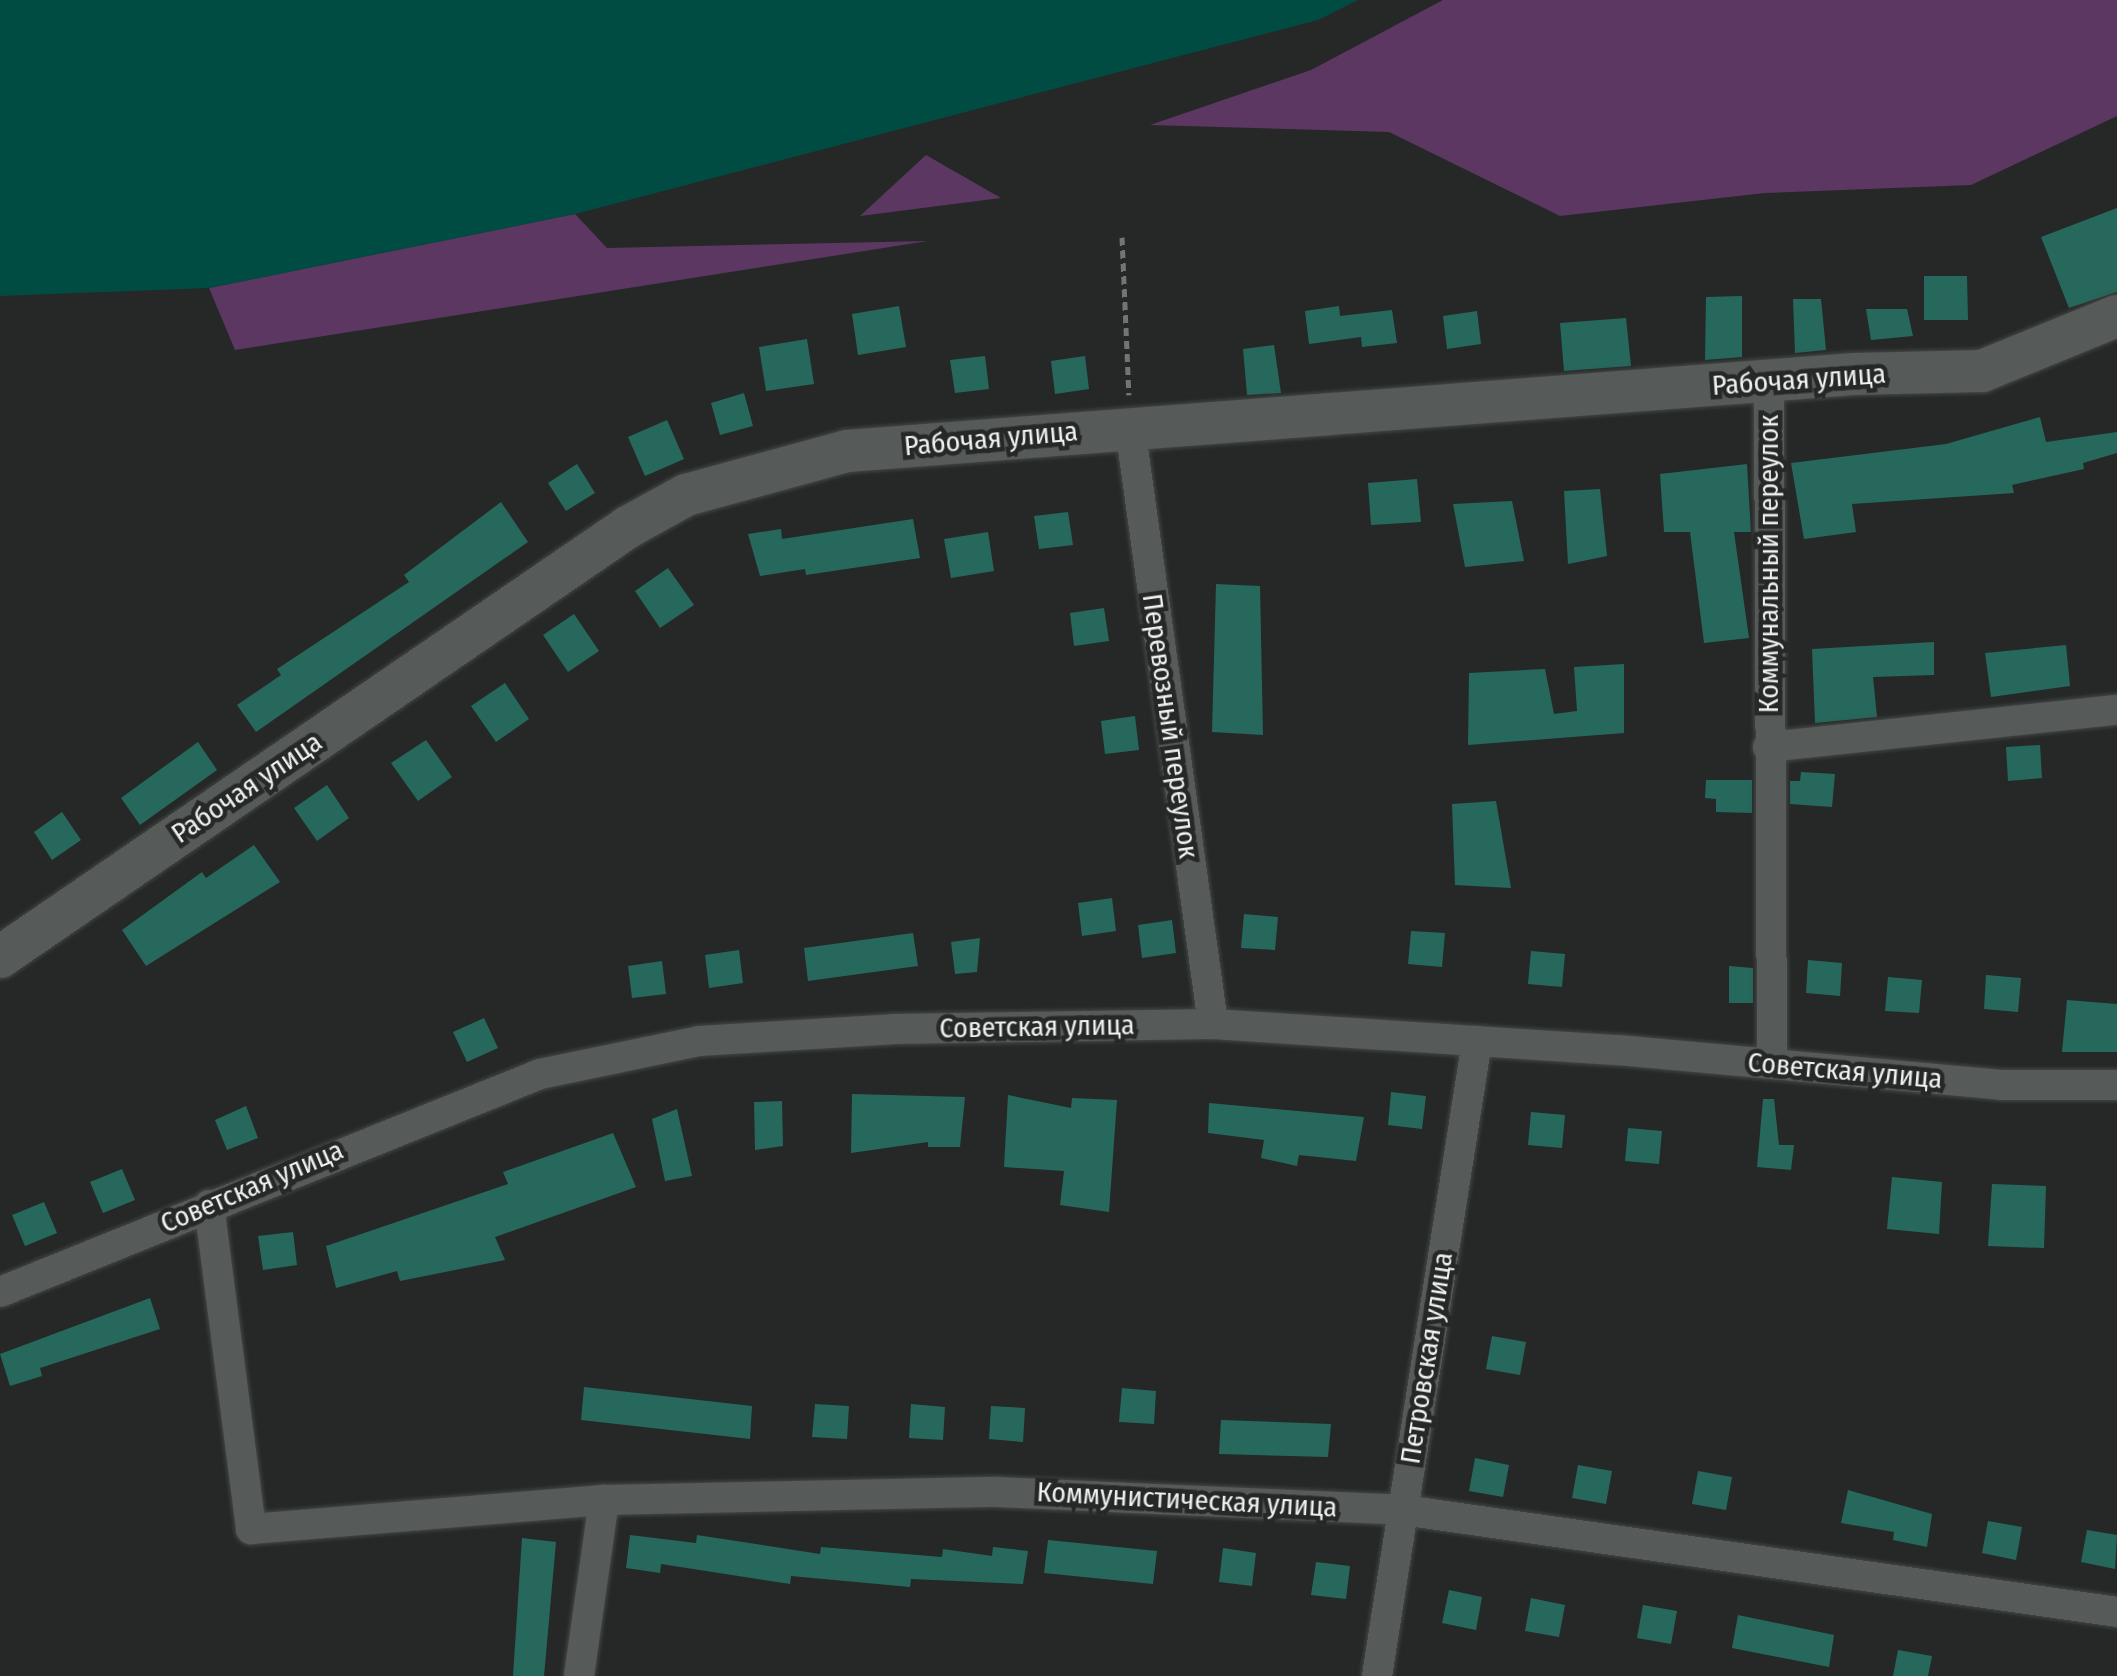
<!DOCTYPE html>
<html>
<head>
<meta charset="utf-8">
<style>
  body { margin:0 }
  #map { position:relative; width:2117px; height:1676px; overflow:hidden; background:#252827; font-family:"Fira Sans Condensed",sans-serif }
  div>[style] { position:absolute }
  [style*='--x'] { left:calc(var(--x)*1px); top:calc(var(--y)*1px); width:calc(var(--w)*1px); rotate:calc(var(--a)*1deg) }
  .green>* { inset:0; background:#5c3762 }
  .water>* { inset:0; background:#004c42 }
  .building>* { inset:0; background:#27685c }
  .path>* { height:5px; margin-top:-2.5px; transform-origin:0; background:repeating-linear-gradient(90deg,#727574 0 8px,transparent 0 13px) }
  .roads { filter:drop-shadow(0 0 2px #444746) drop-shadow(0 0 2px #444746) }
  .street>* { height:30px; margin:-15px; padding:0 15px; transform-origin:15px; border-radius:15px; background:#565a59 }
  .secondary>* { height:42px; margin:-21px; padding:0 21px; transform-origin:21px; border-radius:21px; background:#565a59 }
  span { translate:-50% -50%; white-space:nowrap; text-align:center; line-height:1.15; -webkit-text-stroke:9px #252827; paint-order:stroke }
  .street-label { font-size:28px; color:#eef1f0 }
</style>
</head>
<body>
<div id="map">
  <div class="green">
    <i style="clip-path:polygon(1443px 0,2117px 0,2117px 116px,1971px 185px,1765px 193px,1560px 216px,1389px 132px,1150px 125px,1311px 70px)"></i>
    <i style="clip-path:polygon(926px 155px,1001px 198px,860px 216px)"></i>
    <i style="clip-path:polygon(575px 214px,607px 248px,928px 241px,235px 350px,209px 288px)"></i>
  </div>
  <div class="water">
    <i style="clip-path:polygon(0 0,1358px 0,1318px 20px,575px 214px,209px 288px,0 296px)"></i>
  </div>
  <div class="building">
    <i style="clip-path:polygon(2117px 208px,2117px 292px,2069px 308px,2041px 237px)"></i>
    <i style="clip-path:polygon(1924px 276px,1967px 276px,1968px 320px,1924px 320px)"></i>
    <i style="clip-path:polygon(1742px 296px,1742px 357px,1705px 360px,1706px 297px)"></i>
    <i style="clip-path:polygon(1793px 299px,1821px 299px,1826px 350px,1795px 353px)"></i>
    <i style="clip-path:polygon(899px 306px,906px 347px,858px 355px,852px 314px)"></i>
    <i style="clip-path:polygon(1339px 306px,1340px 316px,1392px 310px,1397px 343px,1362px 347px,1361px 337px,1309px 344px,1305px 311px)"></i>
    <i style="clip-path:polygon(1866px 309px,1907px 309px,1913px 336px,1871px 340px)"></i>
    <i style="clip-path:polygon(1477px 311px,1481px 344px,1447px 349px,1443px 316px)"></i>
    <i style="clip-path:polygon(1626px 318px,1631px 366px,1564px 371px,1560px 323px)"></i>
    <i style="clip-path:polygon(807px 339px,814px 384px,766px 391px,759px 347px)"></i>
    <i style="clip-path:polygon(1274px 345px,1281px 393px,1247px 395px,1243px 349px)"></i>
    <i style="clip-path:polygon(985px 356px,989px 389px,955px 393px,950px 360px)"></i>
    <i style="clip-path:polygon(1085px 356px,1089px 389px,1055px 394px,1051px 361px)"></i>
    <i style="clip-path:polygon(744px 393px,753px 426px,720px 435px,711px 403px)"></i>
    <i style="clip-path:polygon(2040px 417px,2046px 442px,2117px 432px,2117px 453px,2083px 463px,2084px 469px,2012px 485px,2014px 493px,1852px 504px,1856px 532px,1804px 539px,1791px 463px,1946px 444px)"></i>
    <i style="clip-path:polygon(667px 420px,684px 459px,645px 476px,628px 437px)"></i>
    <i style="clip-path:polygon(577px 464px,595px 493px,566px 511px,548px 483px)"></i>
    <i style="clip-path:polygon(1747px 464px,1751px 532px,1734px 532px,1749px 638px,1704px 643px,1690px 532px,1664px 532px,1660px 474px)"></i>
    <i style="clip-path:polygon(1417px 479px,1421px 522px,1371px 525px,1368px 483px)"></i>
    <i style="clip-path:polygon(1600px 489px,1607px 556px,1568px 564px,1564px 491px)"></i>
    <i style="clip-path:polygon(1512px 501px,1524px 561px,1465px 567px,1453px 504px)"></i>
    <i style="clip-path:polygon(501px 502px,528px 542px,256px 732px,237px 705px,281px 675px,277px 669px,409px 582px,404px 575px)"></i>
    <i style="clip-path:polygon(1068px 512px,1073px 545px,1039px 549px,1034px 516px)"></i>
    <i style="clip-path:polygon(913px 519px,920px 558px,806px 575px,805px 569px,760px 576px,748px 534px,781px 529px,782px 539px)"></i>
    <i style="clip-path:polygon(988px 532px,994px 571px,951px 578px,944px 539px)"></i>
    <i style="clip-path:polygon(668px 568px,694px 605px,660px 628px,635px 591px)"></i>
    <i style="clip-path:polygon(1216px 584px,1260px 586px,1263px 735px,1212px 732px)"></i>
    <i style="clip-path:polygon(1104px 608px,1109px 641px,1074px 646px,1070px 613px)"></i>
    <i style="clip-path:polygon(574px 614px,599px 651px,568px 672px,543px 635px)"></i>
    <i style="clip-path:polygon(1934px 642px,1934px 675px,1873px 677px,1877px 717px,1815px 723px,1812px 649px)"></i>
    <i style="clip-path:polygon(2066px 645px,2070px 686px,1991px 697px,1985px 653px)"></i>
    <i style="clip-path:polygon(1624px 664px,1624px 733px,1468px 745px,1469px 673px,1545px 669px,1554px 714px,1577px 711px,1574px 667px)"></i>
    <i style="clip-path:polygon(505px 683px,529px 719px,496px 742px,471px 706px)"></i>
    <i style="clip-path:polygon(1135px 716px,1139px 750px,1105px 754px,1101px 721px)"></i>
    <i style="clip-path:polygon(426px 740px,452px 777px,418px 801px,391px 763px)"></i>
    <i style="clip-path:polygon(198px 742px,217px 770px,140px 825px,121px 798px)"></i>
    <i style="clip-path:polygon(2040px 745px,2042px 778px,2008px 781px,2006px 747px)"></i>
    <i style="clip-path:polygon(1801px 772px,1835px 774px,1832px 807px,1790px 804px,1790px 781px,1800px 781px)"></i>
    <i style="clip-path:polygon(1706px 780px,1752px 780px,1752px 813px,1716px 812px,1716px 799px,1705px 798px)"></i>
    <i style="clip-path:polygon(327px 785px,349px 818px,317px 841px,294px 808px)"></i>
    <i style="clip-path:polygon(1496px 801px,1511px 888px,1455px 885px,1452px 804px)"></i>
    <i style="clip-path:polygon(62px 812px,81px 840px,52px 860px,34px 832px)"></i>
    <i style="clip-path:polygon(254px 845px,280px 882px,146px 966px,122px 930px,202px 872px,206px 878px)"></i>
    <i style="clip-path:polygon(1112px 898px,1116px 931px,1082px 936px,1078px 903px)"></i>
    <i style="clip-path:polygon(1244px 914px,1278px 917px,1275px 950px,1241px 948px)"></i>
    <i style="clip-path:polygon(1172px 920px,1176px 953px,1142px 958px,1138px 925px)"></i>
    <i style="clip-path:polygon(1411px 931px,1445px 933px,1442px 967px,1408px 964px)"></i>
    <i style="clip-path:polygon(913px 933px,918px 966px,808px 981px,804px 948px)"></i>
    <i style="clip-path:polygon(980px 938px,977px 972px,955px 974px,951px 942px)"></i>
    <i style="clip-path:polygon(739px 950px,743px 983px,709px 988px,705px 955px)"></i>
    <i style="clip-path:polygon(1531px 951px,1565px 954px,1562px 987px,1528px 984px)"></i>
    <i style="clip-path:polygon(1808px 960px,1842px 963px,1840px 996px,1806px 993px)"></i>
    <i style="clip-path:polygon(662px 961px,666px 994px,632px 998px,628px 966px)"></i>
    <i style="clip-path:polygon(1729px 966px,1753px 968px,1753px 1003px,1729px 1003px)"></i>
    <i style="clip-path:polygon(1986px 975px,2021px 978px,2018px 1012px,1984px 1009px)"></i>
    <i style="clip-path:polygon(1888px 977px,1922px 980px,1919px 1013px,1885px 1011px)"></i>
    <i style="clip-path:polygon(2067px 1000px,2117px 1004px,2117px 1052px,2062px 1052px)"></i>
    <i style="clip-path:polygon(484px 1018px,498px 1048px,467px 1062px,453px 1032px)"></i>
    <i style="clip-path:polygon(1391px 1092px,1426px 1096px,1422px 1129px,1388px 1125px)"></i>
    <i style="clip-path:polygon(852px 1094px,965px 1097px,960px 1147px,928px 1147px,928px 1142px,851px 1153px)"></i>
    <i style="clip-path:polygon(1008px 1095px,1071px 1108px,1072px 1098px,1117px 1100px,1109px 1212px,1060px 1205px,1064px 1171px,1004px 1167px)"></i>
    <i style="clip-path:polygon(1763px 1099px,1774px 1099px,1779px 1145px,1794px 1145px,1791px 1170px,1757px 1167px)"></i>
    <i style="clip-path:polygon(782px 1101px,783px 1146px,755px 1150px,754px 1102px)"></i>
    <i style="clip-path:polygon(1209px 1103px,1364px 1117px,1356px 1161px,1299px 1155px,1297px 1166px,1261px 1158px,1264px 1140px,1208px 1133px)"></i>
    <i style="clip-path:polygon(246px 1106px,258px 1138px,227px 1150px,215px 1120px)"></i>
    <i style="clip-path:polygon(677px 1109px,692px 1176px,665px 1181px,652px 1119px)"></i>
    <i style="clip-path:polygon(1531px 1112px,1565px 1115px,1562px 1148px,1528px 1145px)"></i>
    <i style="clip-path:polygon(1628px 1128px,1662px 1131px,1659px 1164px,1625px 1161px)"></i>
    <i style="clip-path:polygon(613px 1133px,636px 1187px,495px 1237px,505px 1260px,400px 1281px,397px 1271px,336px 1288px,326px 1246px,508px 1184px,503px 1172px)"></i>
    <i style="clip-path:polygon(122px 1169px,135px 1200px,103px 1213px,90px 1182px)"></i>
    <i style="clip-path:polygon(1892px 1177px,1942px 1182px,1939px 1234px,1887px 1229px)"></i>
    <i style="clip-path:polygon(1992px 1184px,2046px 1186px,2044px 1248px,1988px 1246px)"></i>
    <i style="clip-path:polygon(44px 1202px,57px 1233px,25px 1246px,12px 1215px)"></i>
    <i style="clip-path:polygon(293px 1232px,297px 1265px,263px 1270px,258px 1236px)"></i>
    <i style="clip-path:polygon(150px 1298px,160px 1329px,40px 1368px,42px 1376px,10px 1386px,0 1354px)"></i>
    <i style="clip-path:polygon(1492px 1336px,1526px 1342px,1520px 1375px,1486px 1369px)"></i>
    <i style="clip-path:polygon(584px 1387px,752px 1406px,750px 1439px,581px 1420px)"></i>
    <i style="clip-path:polygon(1122px 1388px,1156px 1391px,1154px 1424px,1119px 1422px)"></i>
    <i style="clip-path:polygon(815px 1404px,849px 1406px,847px 1439px,812px 1437px)"></i>
    <i style="clip-path:polygon(911px 1404px,945px 1407px,943px 1440px,909px 1438px)"></i>
    <i style="clip-path:polygon(991px 1406px,1025px 1408px,1023px 1442px,989px 1439px)"></i>
    <i style="clip-path:polygon(1221px 1420px,1331px 1424px,1328px 1457px,1219px 1454px)"></i>
    <i style="clip-path:polygon(1475px 1458px,1509px 1465px,1503px 1497px,1469px 1491px)"></i>
    <i style="clip-path:polygon(1578px 1465px,1612px 1471px,1606px 1504px,1572px 1498px)"></i>
    <i style="clip-path:polygon(1698px 1471px,1732px 1477px,1726px 1510px,1692px 1504px)"></i>
    <i style="clip-path:polygon(1848px 1490px,1932px 1514px,1927px 1547px,1893px 1540px,1894px 1532px,1841px 1523px)"></i>
    <i style="clip-path:polygon(1988px 1521px,2022px 1527px,2016px 1560px,1982px 1553px)"></i>
    <i style="clip-path:polygon(2087px 1530px,2117px 1535px,2115px 1569px,2081px 1562px)"></i>
    <i style="clip-path:polygon(630px 1535px,696px 1543px,697px 1535px,820px 1554px,821px 1547px,942px 1557px,943px 1549px,992px 1556px,993px 1547px,1028px 1551px,1023px 1584px,911px 1579px,910px 1587px,791px 1576px,790px 1584px,661px 1564px,660px 1573px,626px 1568px)"></i>
    <i style="clip-path:polygon(522px 1538px,556px 1542px,544px 1676px,513px 1676px)"></i>
    <i style="clip-path:polygon(1048px 1540px,1157px 1551px,1153px 1584px,1044px 1573px)"></i>
    <i style="clip-path:polygon(1223px 1548px,1256px 1553px,1252px 1586px,1219px 1582px)"></i>
    <i style="clip-path:polygon(1316px 1562px,1350px 1566px,1346px 1599px,1311px 1595px)"></i>
    <i style="clip-path:polygon(1449px 1590px,1482px 1597px,1476px 1630px,1442px 1623px)"></i>
    <i style="clip-path:polygon(1531px 1598px,1565px 1605px,1559px 1637px,1525px 1631px)"></i>
    <i style="clip-path:polygon(1643px 1605px,1677px 1611px,1671px 1644px,1637px 1638px)"></i>
    <i style="clip-path:polygon(1738px 1615px,1834px 1635px,1829px 1667px,1732px 1648px)"></i>
    <i style="clip-path:polygon(1898px 1650px,1932px 1656px,1928px 1676px,1893px 1676px)"></i>
  </div>
  <div class="path">
    <i style="--x:1122;--y:237;--w:158;--a:87.5"></i>
  </div>
  <div class="roads">
    <div class="street">
      <i style="--x:1769;--y:382;--w:682;--a:89.75"></i>
      <i style="--x:1130;--y:427;--w:603;--a:82.08"></i>
      <i style="--x:1768;--y:747;--w:351;--a:-6.1"></i>
      <i style="--x:209;--y:1205;--w:327;--a:82.6"></i>
      <i style="--x:251;--y:1529;--w:354;--a:-4.7"></i>
      <i style="--x:604;--y:1500;--w:393;--a:-1.2"></i>
      <i style="--x:997;--y:1492;--w:406;--a:2.5"></i>
      <i style="--x:1403;--y:1510;--w:721;--a:8.13"></i>
      <i style="--x:0;--y:1292;--w:582;--a:-21.98"></i>
      <i style="--x:540;--y:1074;--w:162;--a:-11.7"></i>
      <i style="--x:699;--y:1041;--w:194;--a:-3.5"></i>
      <i style="--x:893;--y:1029;--w:320;--a:-0.9"></i>
      <i style="--x:1213;--y:1024;--w:406;--a:3.7"></i>
      <i style="--x:1618;--y:1050;--w:385;--a:5.2"></i>
      <i style="--x:2001;--y:1085;--w:116;--a:0"></i>
      <i style="--x:579;--y:1676;--w:178;--a:-81.9"></i>
      <i style="--x:1377;--y:1676;--w:643;--a:-81.05"></i>
    </div>
    <div class="secondary">
      <i style="--x:0;--y:957;--w:761;--a:-34.4"></i>
      <i style="--x:628;--y:527;--w:66;--a:-28.9"></i>
      <i style="--x:686;--y:495;--w:167;--a:-15.3"></i>
      <i style="--x:847;--y:451;--w:1010;--a:-4.37"></i>
      <i style="--x:1854;--y:374;--w:128;--a:-1.3"></i>
      <i style="--x:1982;--y:371;--w:146;--a:-22.2"></i>
    </div>
  </div>
  <div class="street-label">
    <span style="left:1799px;top:380px;rotate:-4deg">Рабочая улица</span>
    <span style="left:991px;top:439px;rotate:-5deg">Рабочая улица</span>
    <span style="left:1769px;top:564px;rotate:-90deg">Коммунальный переулок</span>
    <span style="left:1170px;top:726px;rotate:82deg">Перевозный переулок</span>
    <span style="left:247px;top:788px;rotate:-34deg">Рабочая улица</span>
    <span style="left:1037px;top:1027px;rotate:-1deg">Советская улица</span>
    <span style="left:1845px;top:1071px;rotate:5deg">Советская улица</span>
    <span style="left:252px;top:1187px;rotate:-23deg">Советская улица</span>
    <span style="left:1427px;top:1358px;rotate:-81deg">Петровская улица</span>
    <span style="left:1187px;top:1500px;rotate:3deg">Коммунистическая улица</span>
  </div>
</div>
</body>
</html>
